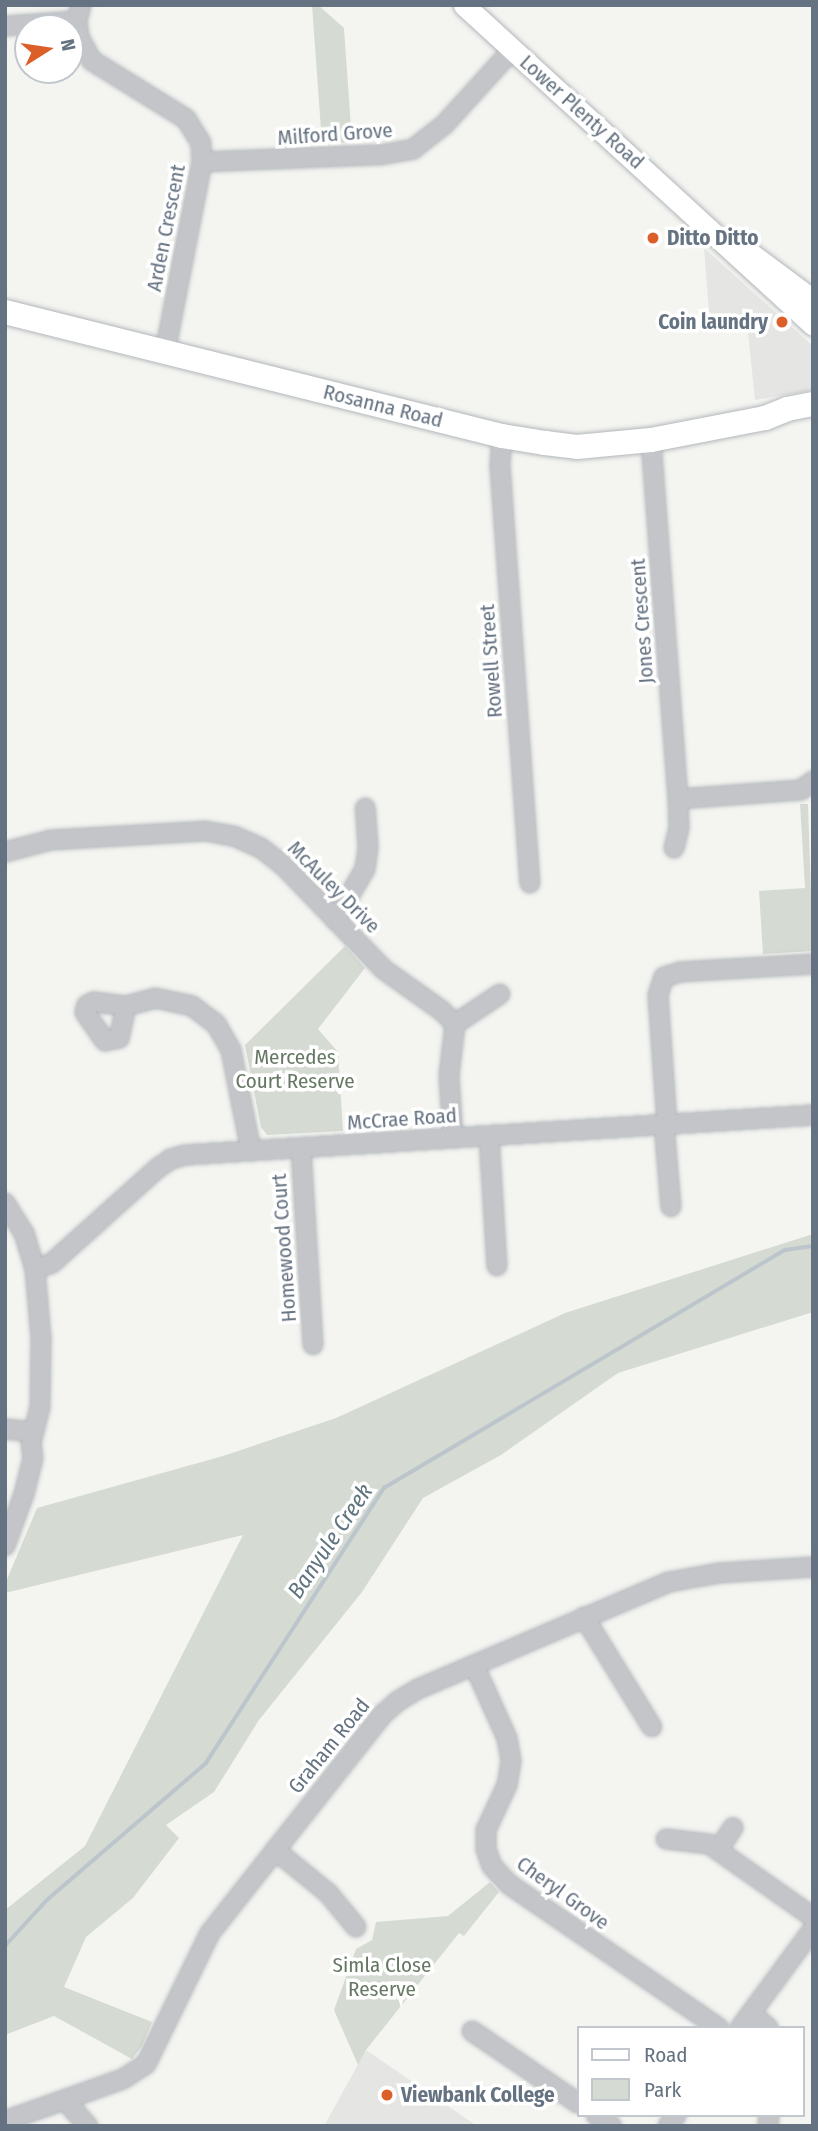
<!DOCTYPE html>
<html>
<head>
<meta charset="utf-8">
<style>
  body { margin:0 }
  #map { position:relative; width:818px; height:2131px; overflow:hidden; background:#f4f5f1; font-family:"Fira Sans Condensed",sans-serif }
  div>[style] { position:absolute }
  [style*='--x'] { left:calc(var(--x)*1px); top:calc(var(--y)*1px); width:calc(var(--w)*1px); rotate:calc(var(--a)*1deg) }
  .built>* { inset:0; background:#e5e6e4 }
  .green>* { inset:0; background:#d5dbd2 }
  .stream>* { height:3.5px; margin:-1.75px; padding:0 1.75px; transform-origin:1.75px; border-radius:1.75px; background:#bbc5cb }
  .roads { filter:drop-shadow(0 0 2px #b3b7bb) drop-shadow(0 0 2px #b3b7bb) }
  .minor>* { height:18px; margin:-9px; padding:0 9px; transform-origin:9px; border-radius:9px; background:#c3c5c9 }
  .major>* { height:21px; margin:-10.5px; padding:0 10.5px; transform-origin:10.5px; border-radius:10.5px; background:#fff }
  .highway>* { height:24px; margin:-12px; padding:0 12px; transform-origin:12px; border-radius:12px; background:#fff }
  .dots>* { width:19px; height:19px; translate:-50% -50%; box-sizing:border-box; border:4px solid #fff; border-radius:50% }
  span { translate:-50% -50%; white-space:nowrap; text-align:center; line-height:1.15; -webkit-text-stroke:7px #fff; paint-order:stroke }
  .street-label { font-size:21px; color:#657281 }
  .poi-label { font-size:21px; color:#657281; font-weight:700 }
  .left { translate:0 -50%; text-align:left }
  .right { translate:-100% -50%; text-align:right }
  .park-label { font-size:21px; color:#667863 }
  .water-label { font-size:23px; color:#60747f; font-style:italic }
  .frame { position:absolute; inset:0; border:7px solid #657281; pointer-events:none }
  .legend { position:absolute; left:577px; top:2026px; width:228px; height:91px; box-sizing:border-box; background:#fff; border:2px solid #c1c7cd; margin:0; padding:9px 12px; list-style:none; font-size:21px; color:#657281 }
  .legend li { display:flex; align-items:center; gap:14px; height:35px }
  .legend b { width:35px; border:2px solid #c1c7cd }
  .north { position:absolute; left:14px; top:14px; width:70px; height:70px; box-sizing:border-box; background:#fff; border:2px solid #c1c7cd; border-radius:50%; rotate:78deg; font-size:19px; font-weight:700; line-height:28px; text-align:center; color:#657281 }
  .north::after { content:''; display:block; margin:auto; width:24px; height:32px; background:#dc5f29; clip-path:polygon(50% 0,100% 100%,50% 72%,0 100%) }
</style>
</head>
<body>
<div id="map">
  <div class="built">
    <i style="clip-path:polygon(704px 248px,813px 346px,813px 390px,755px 400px,748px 333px,709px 312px)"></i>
    <i style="clip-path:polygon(366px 2050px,477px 2126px,324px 2126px)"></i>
  </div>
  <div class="green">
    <i style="clip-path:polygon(312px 5px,318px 5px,344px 28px,352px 142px,322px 144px)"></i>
    <i style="clip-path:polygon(800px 804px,808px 804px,813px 951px,763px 954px,759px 891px,805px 888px)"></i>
    <i style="clip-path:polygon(345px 946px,365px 968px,318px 1029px,338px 1052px,343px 1131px,267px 1135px,261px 1127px,245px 1045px)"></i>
    <i style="clip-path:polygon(813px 1234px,813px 1312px,618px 1373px,501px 1455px,423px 1498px,362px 1592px,259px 1720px,214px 1792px,166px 1825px,179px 1838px,133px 1898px,86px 1937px,64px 1987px,152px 2022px,142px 2046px,132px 2059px,54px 2016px,5px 2035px,5px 1910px,85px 1846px,243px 1535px,5px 1593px,5px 1584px,37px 1508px,223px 1456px,336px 1418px,565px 1313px)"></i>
    <i style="clip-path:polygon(490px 1882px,499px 1892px,464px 1936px,459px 1933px,366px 2050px,358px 2065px,334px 2010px,356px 1949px,372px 1940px,376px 1922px,448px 1916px)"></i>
  </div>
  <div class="stream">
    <i style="--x:5;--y:1946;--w:62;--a:-47.6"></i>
    <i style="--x:47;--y:1900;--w:210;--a:-40.7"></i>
    <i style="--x:206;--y:1763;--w:328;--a:-57.1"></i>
    <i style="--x:384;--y:1488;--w:466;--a:-30.7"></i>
    <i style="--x:785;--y:1250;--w:28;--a:-8"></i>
  </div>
  <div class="roads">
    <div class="minor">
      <i style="--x:81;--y:5;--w:16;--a:104"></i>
      <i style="--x:77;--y:21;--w:16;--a:83"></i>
      <i style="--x:79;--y:37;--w:26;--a:62"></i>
      <i style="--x:91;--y:60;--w:112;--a:31.8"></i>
      <i style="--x:186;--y:119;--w:28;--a:58"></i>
      <i style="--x:201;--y:143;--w:19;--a:87"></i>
      <i style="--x:202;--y:162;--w:194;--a:101"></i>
      <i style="--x:5;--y:26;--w:72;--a:-4"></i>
      <i style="--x:202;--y:162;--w:178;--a:-2.3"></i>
      <i style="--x:380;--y:155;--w:34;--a:-10"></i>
      <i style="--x:413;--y:149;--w:39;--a:-38"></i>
      <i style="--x:444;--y:125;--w:103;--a:-47.8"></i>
      <i style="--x:502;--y:436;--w:30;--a:94"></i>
      <i style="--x:500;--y:466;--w:418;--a:85.9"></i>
      <i style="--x:651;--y:440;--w:360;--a:85.7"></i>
      <i style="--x:678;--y:799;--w:123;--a:-4.2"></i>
      <i style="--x:801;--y:790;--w:15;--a:-37"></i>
      <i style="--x:674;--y:848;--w:21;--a:-76"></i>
      <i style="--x:679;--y:828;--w:29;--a:-92"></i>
      <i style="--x:5;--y:852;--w:48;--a:-14.6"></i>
      <i style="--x:51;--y:840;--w:154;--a:-3.3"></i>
      <i style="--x:205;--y:831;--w:29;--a:10"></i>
      <i style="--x:234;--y:836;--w:30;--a:24"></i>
      <i style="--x:261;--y:848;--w:31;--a:38"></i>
      <i style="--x:285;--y:867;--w:141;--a:46.1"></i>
      <i style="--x:383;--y:969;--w:72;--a:35.4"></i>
      <i style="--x:442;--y:1011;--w:18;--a:45"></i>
      <i style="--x:455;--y:1024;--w:52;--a:96.6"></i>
      <i style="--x:449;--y:1076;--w:62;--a:86.3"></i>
      <i style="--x:335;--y:920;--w:59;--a:-59.5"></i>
      <i style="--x:365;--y:869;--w:22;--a:-82"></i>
      <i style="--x:368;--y:847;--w:39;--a:-94"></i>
      <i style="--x:126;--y:1006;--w:33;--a:102"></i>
      <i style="--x:119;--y:1038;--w:14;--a:168"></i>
      <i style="--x:105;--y:1041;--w:35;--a:-125"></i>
      <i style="--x:85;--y:1012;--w:7;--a:-74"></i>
      <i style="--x:87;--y:1005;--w:8;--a:-23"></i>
      <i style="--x:94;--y:1002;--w:32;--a:7"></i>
      <i style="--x:126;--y:1006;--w:30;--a:-15"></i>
      <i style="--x:155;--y:998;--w:38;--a:12"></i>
      <i style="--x:192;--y:1006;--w:30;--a:37"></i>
      <i style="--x:216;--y:1024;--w:30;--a:60"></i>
      <i style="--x:231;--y:1050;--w:103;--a:78.8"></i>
      <i style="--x:455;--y:1024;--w:54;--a:-33.7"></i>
      <i style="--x:664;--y:1124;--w:83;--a:85.2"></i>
      <i style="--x:667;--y:1124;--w:129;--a:-94"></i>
      <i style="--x:658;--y:995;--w:19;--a:-72"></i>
      <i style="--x:664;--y:977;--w:17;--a:-17"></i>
      <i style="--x:680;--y:972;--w:133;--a:-3.4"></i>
      <i style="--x:489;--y:1136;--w:130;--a:86.5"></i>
      <i style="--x:301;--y:1148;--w:197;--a:86.5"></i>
      <i style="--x:5;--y:1203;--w:36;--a:58"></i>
      <i style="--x:24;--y:1233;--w:38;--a:73"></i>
      <i style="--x:35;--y:1269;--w:69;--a:85"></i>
      <i style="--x:41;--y:1338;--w:69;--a:90.8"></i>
      <i style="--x:40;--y:1407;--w:36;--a:104"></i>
      <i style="--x:31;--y:1442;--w:16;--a:83"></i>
      <i style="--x:33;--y:1458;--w:37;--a:104"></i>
      <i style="--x:24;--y:1494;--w:55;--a:110.1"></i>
      <i style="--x:35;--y:1269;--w:18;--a:-19"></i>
      <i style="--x:52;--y:1263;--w:142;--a:-41.9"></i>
      <i style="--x:158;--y:1168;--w:16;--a:-35"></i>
      <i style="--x:171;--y:1159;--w:15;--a:-16"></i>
      <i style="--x:185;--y:1155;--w:629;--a:-3.64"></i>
      <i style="--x:5;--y:1429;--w:27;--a:6"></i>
      <i style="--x:584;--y:1617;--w:129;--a:58.3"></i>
      <i style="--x:474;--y:1665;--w:80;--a:65.7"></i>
      <i style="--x:507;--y:1738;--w:23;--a:80"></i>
      <i style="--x:511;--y:1761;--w:24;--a:99"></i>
      <i style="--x:507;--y:1785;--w:50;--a:115"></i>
      <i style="--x:486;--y:1830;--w:19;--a:90"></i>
      <i style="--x:486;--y:1849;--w:18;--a:71"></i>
      <i style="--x:492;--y:1866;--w:26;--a:47"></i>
      <i style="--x:510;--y:1885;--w:253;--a:34.4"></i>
      <i style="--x:666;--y:1839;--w:43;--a:6.6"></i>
      <i style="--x:709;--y:1844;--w:127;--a:35.1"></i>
      <i style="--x:275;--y:1850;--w:68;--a:39.1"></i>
      <i style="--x:328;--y:1893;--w:44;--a:50.5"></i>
      <i style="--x:718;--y:1850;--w:27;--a:-56"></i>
      <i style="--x:751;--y:2013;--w:23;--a:41"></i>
      <i style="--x:740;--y:2028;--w:123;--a:-53.6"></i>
      <i style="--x:472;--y:2031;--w:128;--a:34.2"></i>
      <i style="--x:65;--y:2100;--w:35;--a:49"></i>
      <i style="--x:596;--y:2115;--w:19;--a:35"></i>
      <i style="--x:5;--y:2121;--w:125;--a:-19.6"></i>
      <i style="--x:123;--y:2079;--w:27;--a:-33"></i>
      <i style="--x:146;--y:2064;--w:146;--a:-64"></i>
      <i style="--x:210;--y:1933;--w:278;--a:-51.7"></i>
      <i style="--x:382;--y:1715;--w:21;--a:-41"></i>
      <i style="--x:398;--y:1701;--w:23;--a:-31"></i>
      <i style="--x:418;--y:1689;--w:273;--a:-23.1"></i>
      <i style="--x:669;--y:1582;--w:52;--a:-10"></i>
      <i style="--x:720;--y:1573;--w:93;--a:-3.7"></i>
      <i style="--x:668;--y:2126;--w:14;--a:-54"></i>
      <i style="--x:768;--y:2126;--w:11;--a:-85"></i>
    </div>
    <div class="major">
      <i style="--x:464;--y:5;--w:473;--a:42.5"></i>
      <i style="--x:747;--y:251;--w:82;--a:36.6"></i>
    </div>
    <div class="highway">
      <i style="--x:5;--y:312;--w:512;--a:14.01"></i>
      <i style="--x:502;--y:436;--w:44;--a:9.2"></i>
      <i style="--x:545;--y:443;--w:32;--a:7"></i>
      <i style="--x:577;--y:447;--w:74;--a:-5.4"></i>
      <i style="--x:651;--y:440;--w:116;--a:-10.9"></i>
      <i style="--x:765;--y:418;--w:24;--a:-22"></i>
      <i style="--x:787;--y:409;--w:26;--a:-11"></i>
    </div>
  </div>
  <div class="dots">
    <i style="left:653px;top:238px;background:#dc5f29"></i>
    <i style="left:782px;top:322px;background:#dc5f29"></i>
    <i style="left:387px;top:2095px;background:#dc5f29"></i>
  </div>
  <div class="street-label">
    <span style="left:582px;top:112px;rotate:42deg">Lower Plenty Road</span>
    <span style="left:335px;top:134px;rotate:-4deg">Milford Grove</span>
    <span style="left:166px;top:228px;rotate:-79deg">Arden Crescent</span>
    <span style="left:383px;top:406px;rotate:14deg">Rosanna Road</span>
    <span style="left:642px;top:621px;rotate:-94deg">Jones Crescent</span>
    <span style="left:491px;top:661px;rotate:-94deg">Rowell Street</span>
    <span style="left:334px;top:887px;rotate:45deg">McAuley Drive</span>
    <span style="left:402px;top:1119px;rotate:-4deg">McCrae Road</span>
    <span style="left:284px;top:1248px;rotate:-94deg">Homewood Court</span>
    <span style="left:329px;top:1746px;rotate:-51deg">Graham Road</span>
    <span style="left:563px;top:1893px;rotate:36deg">Cheryl Grove</span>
  </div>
  <div class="poi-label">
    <span class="left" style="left:667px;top:238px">Ditto Ditto</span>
    <span class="right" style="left:768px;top:322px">Coin laundry</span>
    <span class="left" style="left:401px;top:2095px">Viewbank College</span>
  </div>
  <div class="park-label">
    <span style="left:295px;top:1069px">Mercedes<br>Court Reserve</span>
    <span style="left:382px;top:1977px">Simla Close<br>Reserve</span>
  </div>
  <div class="water-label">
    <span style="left:330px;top:1541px;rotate:-56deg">Banyule Creek</span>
  </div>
  <div class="frame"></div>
  <ul class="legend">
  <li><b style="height:9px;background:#fff"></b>Road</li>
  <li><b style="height:19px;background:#d5dbd2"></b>Park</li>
  </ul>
  <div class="north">N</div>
</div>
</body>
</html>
